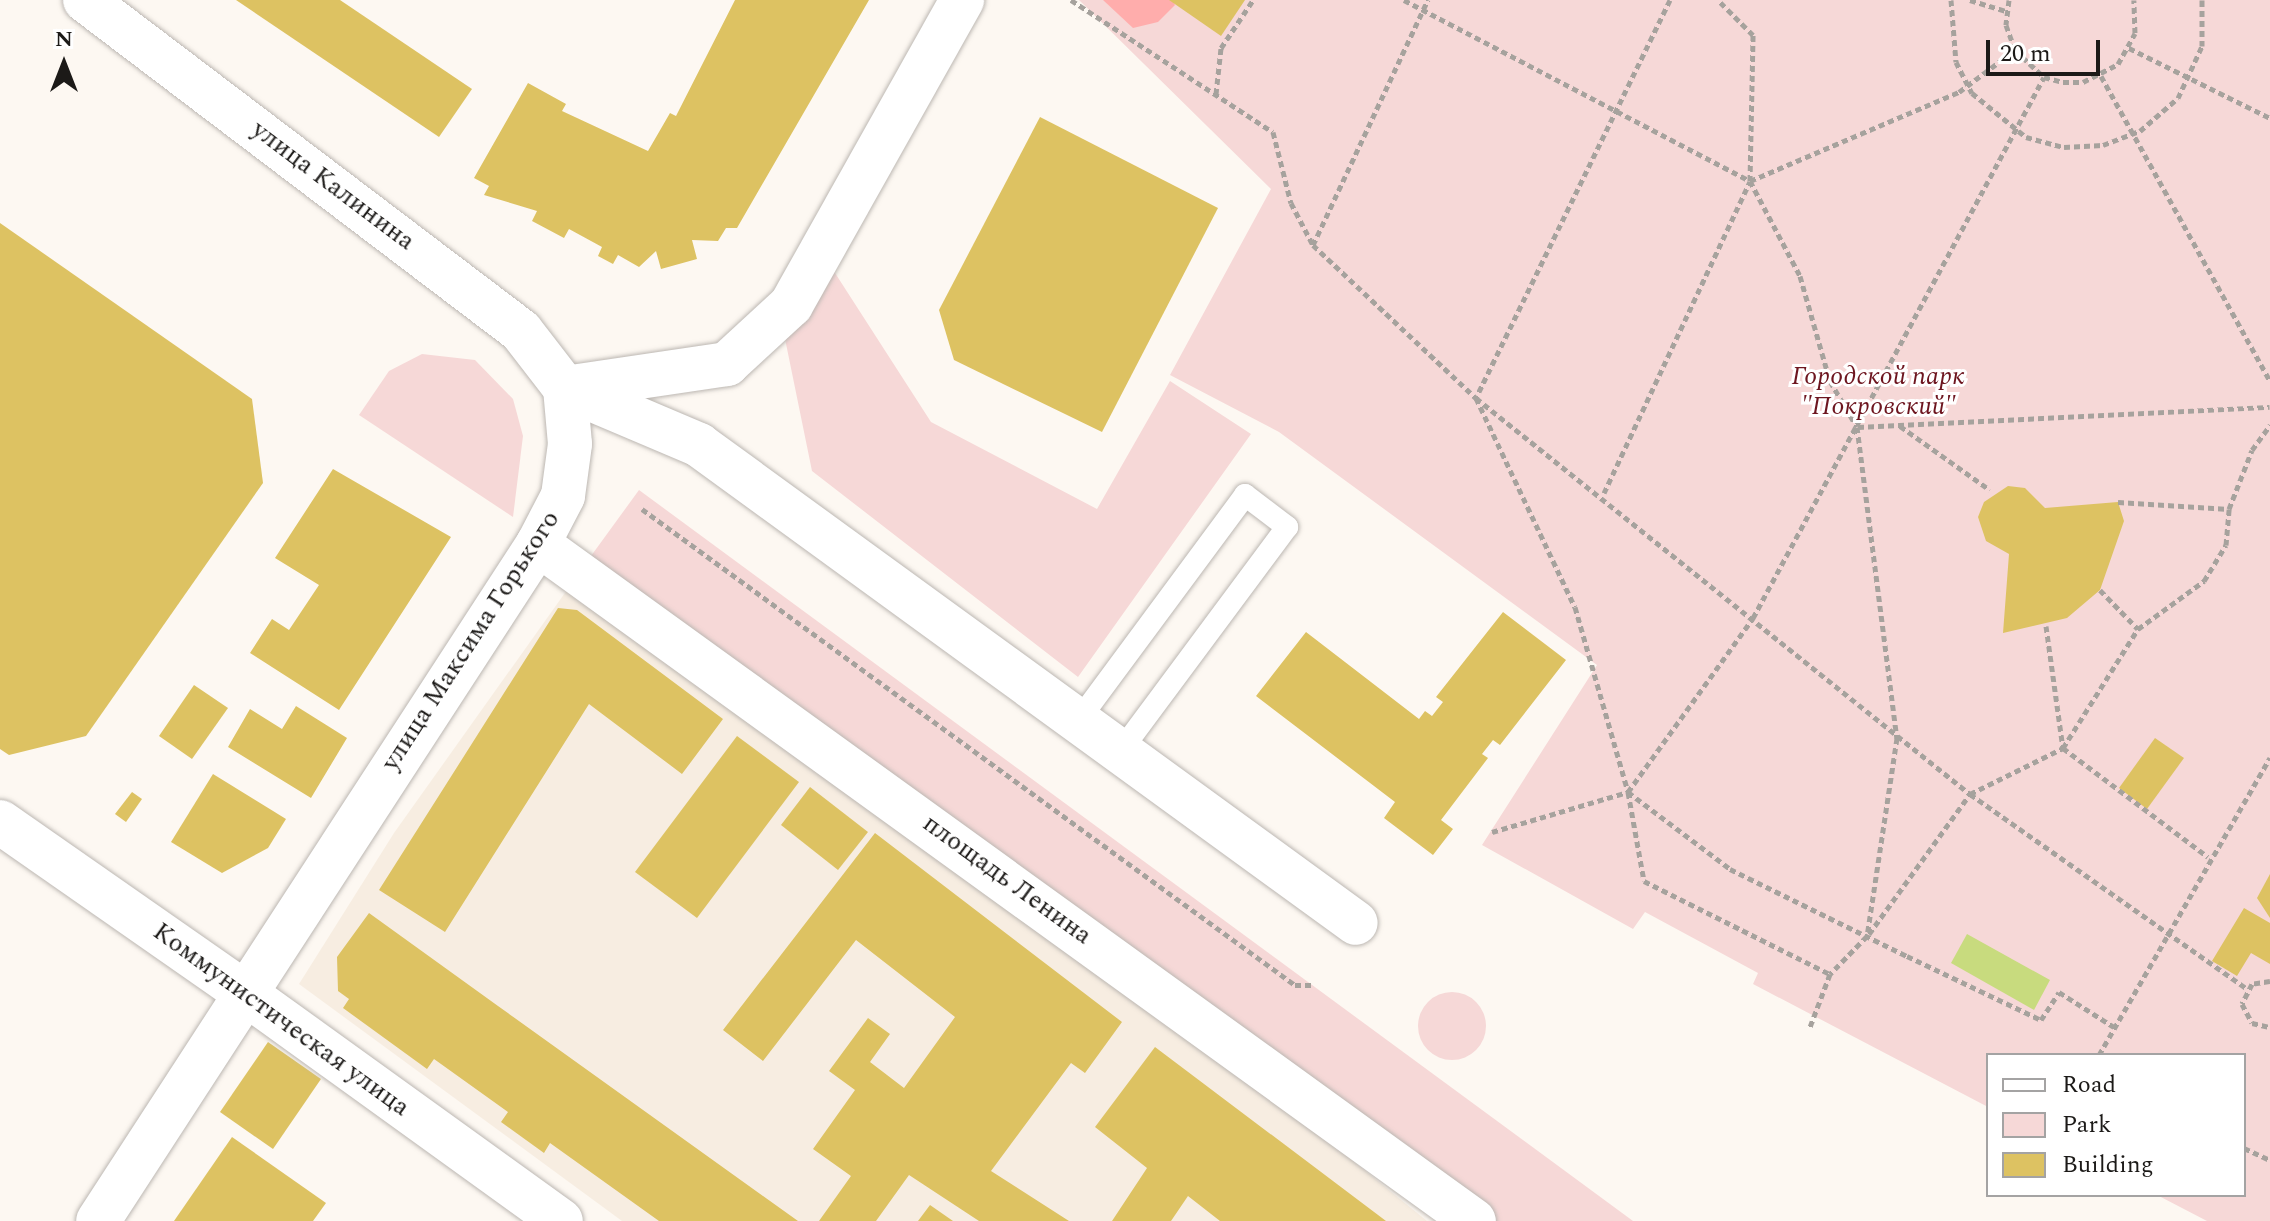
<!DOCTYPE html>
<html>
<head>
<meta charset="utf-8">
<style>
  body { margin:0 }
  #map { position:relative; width:2270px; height:1221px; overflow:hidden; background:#fdf8f2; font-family:Spectral,serif }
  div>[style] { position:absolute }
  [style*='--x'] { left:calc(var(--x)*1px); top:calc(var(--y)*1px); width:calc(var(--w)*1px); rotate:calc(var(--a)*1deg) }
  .built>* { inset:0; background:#f7ede1 }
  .green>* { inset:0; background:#f6d8d7 }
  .round { border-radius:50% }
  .forest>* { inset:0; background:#ffadac }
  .water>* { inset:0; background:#c8db7e }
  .building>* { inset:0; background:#ddc262 }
  .path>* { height:5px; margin-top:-2.5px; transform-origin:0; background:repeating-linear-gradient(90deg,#a6a29d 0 6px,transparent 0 10px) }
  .roads { filter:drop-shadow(0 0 2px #bcb7b2) drop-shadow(0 0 2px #bcb7b2) }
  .lane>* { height:22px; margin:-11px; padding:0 11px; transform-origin:11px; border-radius:11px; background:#fff }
  .street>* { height:44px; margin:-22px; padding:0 22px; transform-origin:22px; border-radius:22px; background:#fff }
  .secondary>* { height:44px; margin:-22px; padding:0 22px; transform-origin:22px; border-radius:22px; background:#fff }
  span { translate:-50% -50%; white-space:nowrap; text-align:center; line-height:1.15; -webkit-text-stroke:6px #fff; paint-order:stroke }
  .street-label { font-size:26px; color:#1c1a18 }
  .park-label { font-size:26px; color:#6d151f; font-style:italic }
  .legend { position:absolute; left:1986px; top:1053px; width:260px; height:144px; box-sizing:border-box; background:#fff; border:2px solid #a4a3a3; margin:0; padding:10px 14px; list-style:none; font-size:24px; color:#1c1a18 }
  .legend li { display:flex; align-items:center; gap:16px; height:40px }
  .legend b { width:40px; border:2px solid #a4a3a3 }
  .north { position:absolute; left:24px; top:24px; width:80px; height:80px; -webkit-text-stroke:6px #fff; paint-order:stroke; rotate:0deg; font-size:22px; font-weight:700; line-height:32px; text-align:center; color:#1c1a18 }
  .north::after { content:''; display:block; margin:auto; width:28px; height:36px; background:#1c1a18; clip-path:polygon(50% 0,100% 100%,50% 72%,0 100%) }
  .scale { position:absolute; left:1986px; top:40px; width:114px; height:36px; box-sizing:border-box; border:4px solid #1c1a18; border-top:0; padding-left:10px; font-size:24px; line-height:28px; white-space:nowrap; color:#1c1a18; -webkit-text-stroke:6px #fff; paint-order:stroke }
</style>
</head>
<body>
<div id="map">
  <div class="built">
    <i style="clip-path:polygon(572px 583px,1337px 1148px,1427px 1221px,622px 1221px,299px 984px,394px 833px)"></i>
  </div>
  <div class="green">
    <i style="clip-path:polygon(1079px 0,2270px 0,2270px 1221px,2207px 1221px,2157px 1195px,2244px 1195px,2244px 1055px,1988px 1055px,1988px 1107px,1753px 984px,1758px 973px,1645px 912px,1633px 929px,1482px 845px,1597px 665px,1279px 432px,1170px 375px,1271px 189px)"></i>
    <i style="clip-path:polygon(826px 259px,931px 422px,1097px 509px,1170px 381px,1251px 434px,1078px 677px,812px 471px,783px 329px)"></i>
    <i style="clip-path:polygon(422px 354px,475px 360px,513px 399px,523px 436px,513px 517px,359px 415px,389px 371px)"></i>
    <i style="clip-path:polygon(639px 490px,1633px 1221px,1495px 1221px,591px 556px)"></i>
    <i class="round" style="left:1418px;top:992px;width:68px;height:68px"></i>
  </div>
  <div class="forest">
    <i style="clip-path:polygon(1103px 0,1172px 0,1175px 5px,1158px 22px,1133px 28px)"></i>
  </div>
  <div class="water">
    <i style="clip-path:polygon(1967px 934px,2050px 980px,2034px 1010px,1951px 963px)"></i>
  </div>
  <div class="building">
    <i style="clip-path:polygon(236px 0,340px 0,472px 89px,439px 137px)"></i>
    <i style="clip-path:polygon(735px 0,869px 0,737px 228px,726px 228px,718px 241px,692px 240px,697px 259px,661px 269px,656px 251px,639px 267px,618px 255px,613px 264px,598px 256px,602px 247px,569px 229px,564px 238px,532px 221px,537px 211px,484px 195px,489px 186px,474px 178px,528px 83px,566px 104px,562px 111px,648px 151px,670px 113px,676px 116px)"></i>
    <i style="clip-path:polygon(1169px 0,1245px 0,1221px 36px)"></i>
    <i style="clip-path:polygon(1040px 117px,1218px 208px,1102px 432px,954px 360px,939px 310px)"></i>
    <i style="clip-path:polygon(0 223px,252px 399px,263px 483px,86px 736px,9px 755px,0 749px)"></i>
    <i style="clip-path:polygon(333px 469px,451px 537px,339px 710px,250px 653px,272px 619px,289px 630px,319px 585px,275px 558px)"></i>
    <i style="clip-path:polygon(2008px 486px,2025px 488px,2045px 508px,2118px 502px,2124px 521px,2100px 590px,2067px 618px,2003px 633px,2009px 554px,1986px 541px,1978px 517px,1984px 502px)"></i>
    <i style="clip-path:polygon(558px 608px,577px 610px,723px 719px,682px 774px,589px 704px,445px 932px,379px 890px)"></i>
    <i style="clip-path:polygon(1503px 612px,1566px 660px,1500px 745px,1493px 740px,1482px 754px,1488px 758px,1441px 820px,1453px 829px,1433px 855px,1384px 818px,1395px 802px,1256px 696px,1306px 632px,1419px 719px,1425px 711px,1432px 716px,1443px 702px,1436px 697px)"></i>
    <i style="clip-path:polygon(194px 685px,228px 708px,192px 759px,159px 736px)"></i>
    <i style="clip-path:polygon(296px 706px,347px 738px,311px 798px,228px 747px,250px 709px,282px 729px)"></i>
    <i style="clip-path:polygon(737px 736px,799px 782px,697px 918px,635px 872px)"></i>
    <i style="clip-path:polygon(2155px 738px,2184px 758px,2147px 809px,2119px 788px)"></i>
    <i style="clip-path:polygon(213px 774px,286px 819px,268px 848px,222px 873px,171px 842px)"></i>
    <i style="clip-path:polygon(810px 787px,868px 832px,838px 870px,781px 825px)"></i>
    <i style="clip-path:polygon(132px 792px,142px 799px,126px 822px,115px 814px)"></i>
    <i style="clip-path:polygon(875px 833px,1122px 1022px,1085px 1073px,1071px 1063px,991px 1171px,1069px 1221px,979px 1221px,909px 1175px,876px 1221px,819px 1221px,851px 1176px,813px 1149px,855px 1090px,829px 1071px,868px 1018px,890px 1034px,870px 1062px,904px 1088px,955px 1017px,856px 940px,763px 1061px,723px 1030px)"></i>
    <i style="clip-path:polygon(2270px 874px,2270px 918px,2257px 898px)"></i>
    <i style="clip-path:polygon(2244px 908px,2270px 923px,2270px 964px,2251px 953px,2237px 976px,2212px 961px)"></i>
    <i style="clip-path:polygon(369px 913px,498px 1006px,798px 1221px,659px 1221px,550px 1143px,544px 1153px,501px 1122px,508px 1112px,434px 1059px,427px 1069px,343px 1008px,349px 999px,338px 991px,337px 957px)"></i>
    <i style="clip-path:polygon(268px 1042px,321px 1079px,273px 1149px,220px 1112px)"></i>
    <i style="clip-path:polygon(1155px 1047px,1386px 1221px,1220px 1221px,1188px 1196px,1171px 1221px,1112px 1221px,1147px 1168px,1095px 1127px)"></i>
    <i style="clip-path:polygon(232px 1137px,326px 1203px,313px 1221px,174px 1221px)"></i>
    <i style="clip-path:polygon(930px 1205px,953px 1221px,918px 1221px)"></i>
  </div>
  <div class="path">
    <i style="--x:1071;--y:0;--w:241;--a:33.2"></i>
    <i style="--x:1273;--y:132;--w:73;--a:75.8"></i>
    <i style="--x:1291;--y:203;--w:47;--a:62.4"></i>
    <i style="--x:1313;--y:245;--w:224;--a:43.2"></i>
    <i style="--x:1476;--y:398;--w:633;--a:38.72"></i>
    <i style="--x:1970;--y:794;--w:339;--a:35.1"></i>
    <i style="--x:1404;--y:0;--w:390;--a:27.6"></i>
    <i style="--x:1750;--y:181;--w:107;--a:62.2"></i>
    <i style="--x:1800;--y:276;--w:109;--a:74.1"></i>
    <i style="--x:1830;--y:381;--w:53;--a:59.6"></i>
    <i style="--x:1857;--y:427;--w:314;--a:82.7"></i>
    <i style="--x:1897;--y:738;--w:200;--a:98.6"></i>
    <i style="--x:1867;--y:936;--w:53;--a:134.2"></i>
    <i style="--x:1830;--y:974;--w:57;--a:110.7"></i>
    <i style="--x:1670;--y:0;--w:443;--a:116"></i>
    <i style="--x:1476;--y:398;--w:231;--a:64.7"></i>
    <i style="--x:1575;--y:607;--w:192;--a:74"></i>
    <i style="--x:1628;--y:792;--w:128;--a:37"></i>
    <i style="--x:1730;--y:869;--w:197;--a:26.2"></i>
    <i style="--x:1907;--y:956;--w:148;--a:25.5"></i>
    <i style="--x:2041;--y:1020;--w:33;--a:-57"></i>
    <i style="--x:2059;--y:992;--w:65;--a:32.5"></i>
    <i style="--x:1951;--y:0;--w:62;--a:85.4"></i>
    <i style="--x:1956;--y:62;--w:35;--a:63"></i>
    <i style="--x:1972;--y:93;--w:70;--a:39.2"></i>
    <i style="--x:2026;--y:137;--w:39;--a:15"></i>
    <i style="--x:2064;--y:147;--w:39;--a:-3"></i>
    <i style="--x:2103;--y:145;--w:40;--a:-21"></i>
    <i style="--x:2140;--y:131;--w:50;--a:-41"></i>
    <i style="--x:2178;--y:98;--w:57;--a:-65.2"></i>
    <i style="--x:2202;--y:46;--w:46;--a:-90"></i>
    <i style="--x:1970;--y:0;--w:38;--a:17"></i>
    <i style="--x:2009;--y:0;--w:25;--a:97"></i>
    <i style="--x:2006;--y:25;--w:27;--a:70"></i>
    <i style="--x:2015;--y:50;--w:40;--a:43"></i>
    <i style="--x:2044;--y:77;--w:20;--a:15"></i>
    <i style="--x:2063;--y:82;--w:20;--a:0"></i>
    <i style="--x:2083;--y:82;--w:39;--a:-27"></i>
    <i style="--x:2118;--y:64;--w:35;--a:-61"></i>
    <i style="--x:2135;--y:33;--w:33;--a:-92"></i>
    <i style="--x:2129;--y:48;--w:157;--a:26.4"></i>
    <i style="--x:2101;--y:76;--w:349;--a:61"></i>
    <i style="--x:1216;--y:94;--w:46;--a:-83.8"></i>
    <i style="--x:1221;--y:48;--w:58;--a:-56.3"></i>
    <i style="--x:1750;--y:181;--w:227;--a:-23.1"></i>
    <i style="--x:1959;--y:92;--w:70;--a:-36.9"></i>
    <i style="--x:1313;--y:245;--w:271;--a:-64.9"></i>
    <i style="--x:1900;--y:426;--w:110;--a:35.4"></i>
    <i style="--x:1858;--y:427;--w:412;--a:-2.8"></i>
    <i style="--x:1604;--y:493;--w:344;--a:-64.9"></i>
    <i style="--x:1750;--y:181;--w:146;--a:-88.8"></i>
    <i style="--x:1753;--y:35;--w:49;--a:-135"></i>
    <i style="--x:2118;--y:502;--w:111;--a:3.6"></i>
    <i style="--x:642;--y:509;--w:808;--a:36.09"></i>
    <i style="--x:1295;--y:985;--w:17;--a:0"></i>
    <i style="--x:2100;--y:590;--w:54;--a:45.7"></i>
    <i style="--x:2046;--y:626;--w:123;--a:82.1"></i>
    <i style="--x:2063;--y:748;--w:181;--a:36.9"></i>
    <i style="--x:1628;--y:792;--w:90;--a:79.8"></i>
    <i style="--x:1644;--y:881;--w:208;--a:26.6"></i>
    <i style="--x:1492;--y:832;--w:142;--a:-16.4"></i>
    <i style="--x:1628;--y:792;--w:214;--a:-54.3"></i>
    <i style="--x:1753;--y:618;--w:614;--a:-61.72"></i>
    <i style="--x:1869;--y:934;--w:173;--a:-54.2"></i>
    <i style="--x:1970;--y:794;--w:104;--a:-26.3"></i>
    <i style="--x:2063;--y:748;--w:141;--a:-57.8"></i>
    <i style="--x:2138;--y:629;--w:82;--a:-36"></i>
    <i style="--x:2204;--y:581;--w:42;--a:-58.6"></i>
    <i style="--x:2226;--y:545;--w:36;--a:-85"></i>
    <i style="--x:2229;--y:509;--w:63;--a:-68.7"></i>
    <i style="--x:2252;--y:450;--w:31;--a:-54"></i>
    <i style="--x:2270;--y:981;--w:18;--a:171"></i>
    <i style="--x:2252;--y:984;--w:22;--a:117"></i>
    <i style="--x:2242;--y:1004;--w:21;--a:62"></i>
    <i style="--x:2252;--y:1023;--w:18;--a:13"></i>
    <i style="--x:2099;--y:1055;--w:343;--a:-60.1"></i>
    <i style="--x:2244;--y:1148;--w:29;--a:25"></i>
  </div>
  <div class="roads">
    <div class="lane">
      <i style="--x:1078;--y:721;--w:281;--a:-53.5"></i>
      <i style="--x:1245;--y:495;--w:53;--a:37.3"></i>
      <i style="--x:1287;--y:527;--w:280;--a:126.6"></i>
    </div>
    <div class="street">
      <i style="--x:565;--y:388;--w:146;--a:23"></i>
      <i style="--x:699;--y:445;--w:812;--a:36.04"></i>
      <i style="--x:565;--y:388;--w:164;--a:-8.4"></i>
      <i style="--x:727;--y:364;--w:87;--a:-42.7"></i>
      <i style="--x:791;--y:305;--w:350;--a:-60.7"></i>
      <i style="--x:538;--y:544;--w:1155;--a:35.88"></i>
      <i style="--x:0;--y:822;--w:295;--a:34.9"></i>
    </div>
    <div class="secondary">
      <i style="--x:85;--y:0;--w:547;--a:37.2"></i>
      <i style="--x:521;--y:331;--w:72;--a:52.3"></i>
      <i style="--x:565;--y:388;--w:56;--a:84.9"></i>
      <i style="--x:570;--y:444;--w:52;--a:97.7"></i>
      <i style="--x:563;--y:496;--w:54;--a:117.5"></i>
      <i style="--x:538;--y:544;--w:807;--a:123.02"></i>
      <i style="--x:242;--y:991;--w:393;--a:35.8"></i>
    </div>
  </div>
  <div class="street-label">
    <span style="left:333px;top:186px;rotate:37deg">улица Калинина</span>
    <span style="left:471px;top:641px;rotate:-57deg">улица Максима Горького</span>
    <span style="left:1007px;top:880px;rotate:36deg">площадь Ленина</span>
    <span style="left:281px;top:1020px;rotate:36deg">Коммунистическая улица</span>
  </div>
  <div class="park-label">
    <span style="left:1878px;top:392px">Городской парк<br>"Покровский"</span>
  </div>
  <ul class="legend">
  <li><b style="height:10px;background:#fff"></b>Road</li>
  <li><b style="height:22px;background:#f6d8d7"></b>Park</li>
  <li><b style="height:22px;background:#ddc262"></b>Building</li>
  </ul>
  <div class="north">N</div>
  <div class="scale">20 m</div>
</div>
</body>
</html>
